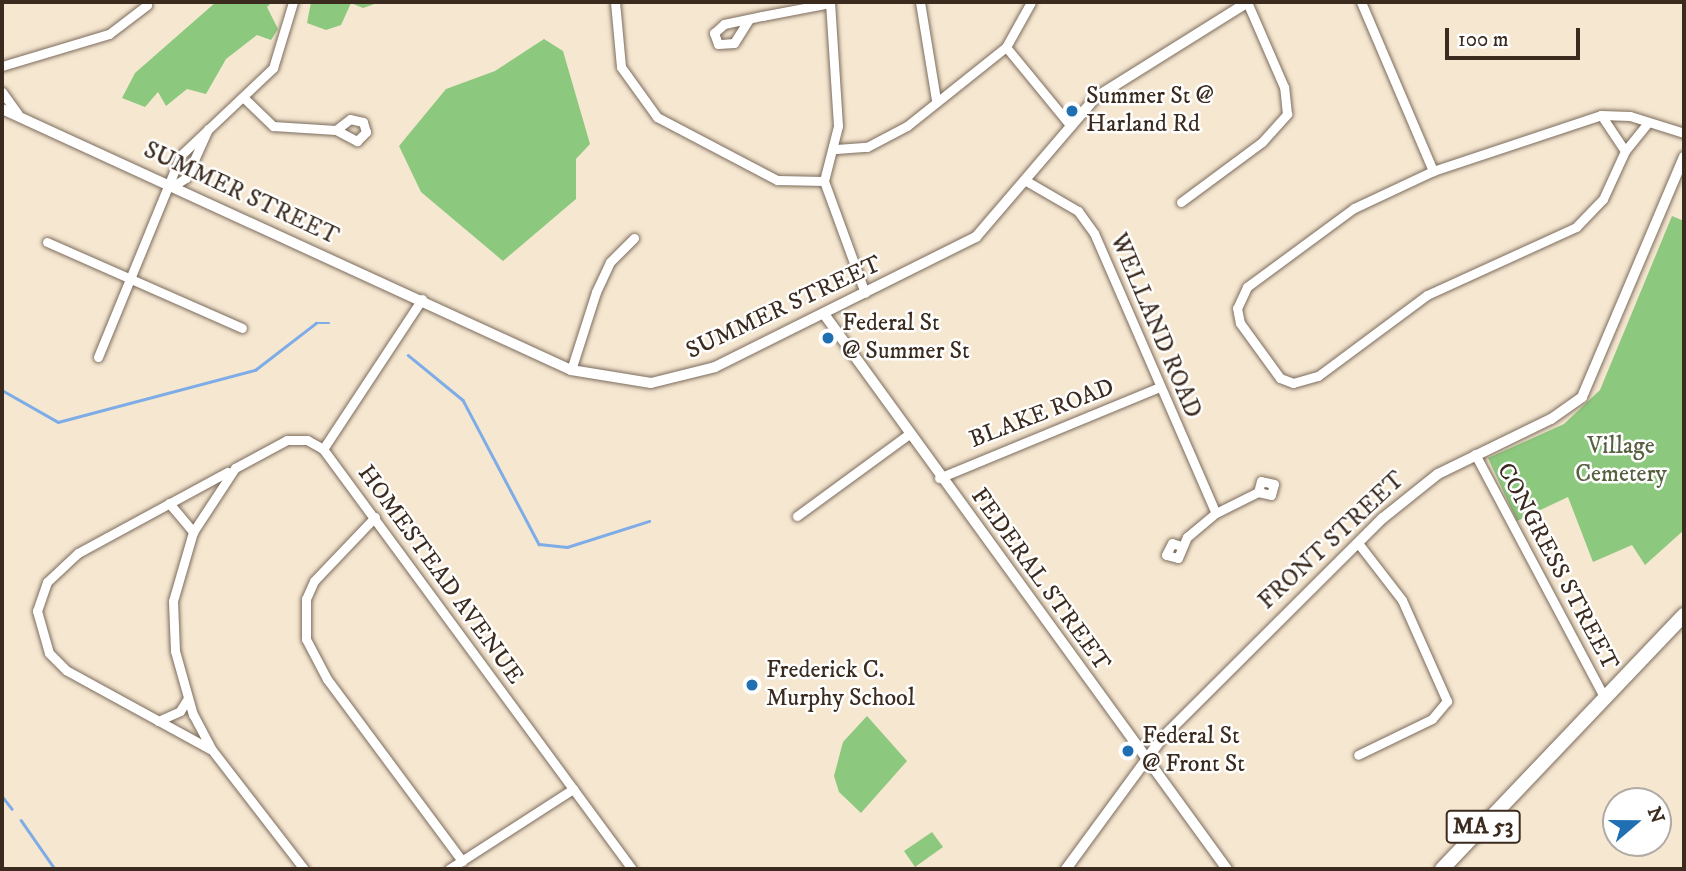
<!DOCTYPE html>
<html>
<head>
<meta charset="utf-8">
<style>
  body { margin:0 }
  #map { position:relative; width:1686px; height:871px; overflow:hidden; background:#f6e7d1; font-family:"IM FELL DW Pica",serif }
  div>[style] { position:absolute }
  [style*='--x'] { left:calc(var(--x)*1px); top:calc(var(--y)*1px); width:calc(var(--w)*1px); rotate:calc(var(--a)*1deg) }
  .green>* { inset:0; background:#8cc87d }
  .stream>* { height:2.5px; margin:-1.25px; padding:0 1.25px; transform-origin:1.25px; border-radius:1.25px; background:#7dace7 }
  .roads { filter:drop-shadow(0 0 2px #7c6c5d) drop-shadow(0 0 2px #7c6c5d) }
  .minor>* { height:9px; margin:-4.5px; padding:0 4.5px; transform-origin:4.5px; border-radius:4.5px; background:#fff }
  .tertiary>* { height:10px; margin:-5px; padding:0 5px; transform-origin:5px; border-radius:5px; background:#fff }
  .primary>* { height:14px; margin:-7px; padding:0 7px; transform-origin:7px; border-radius:7px; background:#fff }
  .dots>* { width:19px; height:19px; translate:-50% -50%; box-sizing:border-box; border:4px solid #fff; border-radius:50% }
  span { translate:-50% -50%; white-space:nowrap; text-align:center; line-height:1.15; -webkit-text-stroke:5px #fff; paint-order:stroke }
  .shield-label span { padding:2px 5px; background:#fff; border:2px solid; border-radius:5px; -webkit-text-stroke-width:0 }
  .shield-label { font-size:23px; color:#3b2a1e; font-weight:700 }
  .poi-label { font-size:24px; color:#3b2a1e }
  .left { translate:0 -50%; text-align:left }
  .street-label { font-size:24px; color:#3b2a1e }
  .park-label { font-size:24px; color:#57613f }
  .frame { position:absolute; inset:0; border:4px solid #3b2a1e; pointer-events:none }
  .north { position:absolute; left:1602px; top:787px; width:70px; height:70px; box-sizing:border-box; background:#fff; border:2px solid #b1aaa5; border-radius:50%; rotate:70deg; font-size:19px; font-weight:700; line-height:28px; text-align:center; color:#3b2a1e }
  .north::after { content:''; display:block; margin:auto; width:24px; height:32px; background:#1f6fb2; clip-path:polygon(50% 0,100% 100%,50% 72%,0 100%) }
  .scale { position:absolute; left:1445px; top:28px; width:135px; height:32px; box-sizing:border-box; border:4px solid #3b2a1e; border-top:0; padding-left:9px; font-size:21px; line-height:24px; white-space:nowrap; color:#3b2a1e; -webkit-text-stroke:5px #fff; paint-order:stroke }
</style>
</head>
<body>
<div id="map">
  <div class="green">
    <i style="clip-path:polygon(216px 2px,272px 2px,267px 7px,278px 29px,271px 40px,257px 35px,226px 59px,206px 94px,187px 89px,166px 106px,158px 92px,145px 107px,122px 98px,135px 73px)"></i>
    <i style="clip-path:polygon(311px 2px,380px 2px,363px 8px,351px 3px,341px 25px,326px 30px,307px 23px)"></i>
    <i style="clip-path:polygon(544px 39px,563px 51px,590px 144px,576px 159px,576px 199px,503px 261px,421px 192px,399px 146px,446px 89px,495px 71px)"></i>
    <i style="clip-path:polygon(1672px 216px,1684px 221px,1684px 530px,1645px 565px,1632px 545px,1593px 562px,1568px 497px,1517px 521px,1488px 458px,1564px 424px,1600px 390px)"></i>
    <i style="clip-path:polygon(867px 716px,907px 761px,861px 813px,839px 792px,834px 776px,843px 742px)"></i>
    <i style="clip-path:polygon(932px 832px,943px 847px,915px 867px,904px 851px)"></i>
  </div>
  <div class="stream">
    <i style="--x:408;--y:355;--w:71;--a:39.3"></i>
    <i style="--x:463;--y:400;--w:163;--a:62.2"></i>
    <i style="--x:539;--y:544;--w:28;--a:6"></i>
    <i style="--x:567;--y:547;--w:86;--a:-17.6"></i>
    <i style="--x:2;--y:390;--w:64;--a:29.7"></i>
    <i style="--x:58;--y:422;--w:204;--a:-14.8"></i>
    <i style="--x:255;--y:370;--w:77;--a:-37.6"></i>
    <i style="--x:316;--y:323;--w:13;--a:0"></i>
    <i style="--x:2;--y:796;--w:16;--a:52"></i>
    <i style="--x:21;--y:820;--w:60;--a:55.2"></i>
  </div>
  <div class="roads">
    <div class="minor">
      <i style="--x:615;--y:2;--w:65;--a:84.7"></i>
      <i style="--x:621;--y:67;--w:62;--a:54.2"></i>
      <i style="--x:657;--y:117;--w:136;--a:27.7"></i>
      <i style="--x:777;--y:180;--w:47;--a:1.2"></i>
      <i style="--x:830;--y:2;--w:124;--a:86.3"></i>
      <i style="--x:838;--y:126;--w:57;--a:104.3"></i>
      <i style="--x:824;--y:181;--w:119;--a:69.9"></i>
      <i style="--x:920;--y:2;--w:99;--a:80.7"></i>
      <i style="--x:1361;--y:2;--w:184;--a:66.9"></i>
      <i style="--x:1433;--y:171;--w:177;--a:-18.4"></i>
      <i style="--x:1601;--y:115;--w:29;--a:2"></i>
      <i style="--x:1630;--y:116;--w:57;--a:17.5"></i>
      <i style="--x:749;--y:19;--w:28;--a:122"></i>
      <i style="--x:734;--y:43;--w:16;--a:176"></i>
      <i style="--x:718;--y:44;--w:12;--a:-110"></i>
      <i style="--x:714;--y:33;--w:13;--a:-42"></i>
      <i style="--x:724;--y:24;--w:39;--a:-12"></i>
      <i style="--x:762;--y:16;--w:69;--a:-10.8"></i>
      <i style="--x:1006;--y:47;--w:102;--a:50.6"></i>
      <i style="--x:2;--y:66;--w:112;--a:-16.7"></i>
      <i style="--x:109;--y:34;--w:48;--a:-37.3"></i>
      <i style="--x:2;--y:92;--w:27;--a:54"></i>
      <i style="--x:243;--y:97;--w:42;--a:44"></i>
      <i style="--x:273;--y:126;--w:63;--a:3.6"></i>
      <i style="--x:336;--y:130;--w:24;--a:28"></i>
      <i style="--x:357;--y:141;--w:13;--a:-45"></i>
      <i style="--x:366;--y:132;--w:10;--a:-107"></i>
      <i style="--x:363;--y:122;--w:13;--a:-167"></i>
      <i style="--x:350;--y:119;--w:18;--a:142"></i>
      <i style="--x:1601;--y:115;--w:43;--a:56.3"></i>
      <i style="--x:836;--y:149;--w:31;--a:-4"></i>
      <i style="--x:867;--y:147;--w:45;--a:-27.7"></i>
      <i style="--x:907;--y:126;--w:127;--a:-38.6"></i>
      <i style="--x:1006;--y:47;--w:51;--a:-60.9"></i>
      <i style="--x:1433;--y:171;--w:87;--a:154.9"></i>
      <i style="--x:1354;--y:208;--w:133;--a:143.6"></i>
      <i style="--x:1247;--y:287;--w:23;--a:115"></i>
      <i style="--x:1237;--y:308;--w:15;--a:79"></i>
      <i style="--x:1240;--y:323;--w:68;--a:54"></i>
      <i style="--x:1280;--y:378;--w:14;--a:21"></i>
      <i style="--x:1293;--y:383;--w:26;--a:-16"></i>
      <i style="--x:1318;--y:376;--w:136;--a:-36.6"></i>
      <i style="--x:1427;--y:295;--w:164;--a:-24.5"></i>
      <i style="--x:1576;--y:227;--w:39;--a:-46"></i>
      <i style="--x:1603;--y:199;--w:53;--a:-65.4"></i>
      <i style="--x:1625;--y:151;--w:36;--a:-51"></i>
      <i style="--x:1028;--y:182;--w:58;--a:30.1"></i>
      <i style="--x:1078;--y:211;--w:27;--a:54"></i>
      <i style="--x:1094;--y:233;--w:305;--a:66.5"></i>
      <i style="--x:173;--y:186;--w:15;--a:-32"></i>
      <i style="--x:186;--y:178;--w:54;--a:-65.8"></i>
      <i style="--x:1181;--y:202;--w:101;--a:-36.5"></i>
      <i style="--x:1262;--y:142;--w:38;--a:-48"></i>
      <i style="--x:1287;--y:114;--w:27;--a:-96"></i>
      <i style="--x:1284;--y:87;--w:93;--a:-113.5"></i>
      <i style="--x:47;--y:242;--w:213;--a:23.8"></i>
      <i style="--x:422;--y:299;--w:180;--a:123.4"></i>
      <i style="--x:323;--y:449;--w:521;--a:53.66"></i>
      <i style="--x:98;--y:357;--w:218;--a:-67.7"></i>
      <i style="--x:181;--y:155;--w:127;--a:-43.4"></i>
      <i style="--x:273;--y:68;--w:69;--a:-73.1"></i>
      <i style="--x:571;--y:370;--w:82;--a:-72.2"></i>
      <i style="--x:596;--y:292;--w:33;--a:-65"></i>
      <i style="--x:610;--y:262;--w:34;--a:-45"></i>
      <i style="--x:1475;--y:454;--w:277;--a:62"></i>
      <i style="--x:939;--y:478;--w:239;--a:-22.4"></i>
      <i style="--x:169;--y:503;--w:38;--a:50"></i>
      <i style="--x:797;--y:516;--w:139;--a:-36.2"></i>
      <i style="--x:375;--y:517;--w:88;--a:133.6"></i>
      <i style="--x:314;--y:581;--w:20;--a:114"></i>
      <i style="--x:306;--y:599;--w:40;--a:90"></i>
      <i style="--x:306;--y:639;--w:45;--a:62.3"></i>
      <i style="--x:327;--y:679;--w:227;--a:53.4"></i>
      <i style="--x:1358;--y:543;--w:72;--a:52.3"></i>
      <i style="--x:1402;--y:600;--w:111;--a:66"></i>
      <i style="--x:1447;--y:701;--w:23;--a:130"></i>
      <i style="--x:1432;--y:719;--w:82;--a:154.1"></i>
      <i style="--x:1181;--y:546;--w:9;--a:-162"></i>
      <i style="--x:1172;--y:543;--w:13;--a:117"></i>
      <i style="--x:1166;--y:555;--w:12;--a:14"></i>
      <i style="--x:1178;--y:558;--w:23;--a:-67"></i>
      <i style="--x:1187;--y:537;--w:38;--a:-40"></i>
      <i style="--x:1216;--y:513;--w:47;--a:-26.6"></i>
      <i style="--x:1258;--y:492;--w:13;--a:13"></i>
      <i style="--x:1271;--y:495;--w:11;--a:-75"></i>
      <i style="--x:1274;--y:484;--w:13;--a:-167"></i>
      <i style="--x:1261;--y:481;--w:11;--a:105"></i>
      <i style="--x:158;--y:721;--w:24;--a:-24"></i>
      <i style="--x:180;--y:711;--w:13;--a:-58"></i>
      <i style="--x:210;--y:749;--w:164;--a:-151.3"></i>
      <i style="--x:66;--y:670;--w:24;--a:-135"></i>
      <i style="--x:49;--y:653;--w:44;--a:-105.9"></i>
      <i style="--x:37;--y:611;--w:31;--a:-71"></i>
      <i style="--x:47;--y:582;--w:42;--a:-43.1"></i>
      <i style="--x:78;--y:553;--w:170;--a:-28.5"></i>
      <i style="--x:304;--y:869;--w:150;--a:-127.7"></i>
      <i style="--x:212;--y:750;--w:40;--a:-118"></i>
      <i style="--x:193;--y:715;--w:66;--a:-105.7"></i>
      <i style="--x:175;--y:651;--w:50;--a:-92.3"></i>
      <i style="--x:173;--y:601;--w:72;--a:-73.8"></i>
      <i style="--x:193;--y:532;--w:77;--a:-56.7"></i>
      <i style="--x:235;--y:468;--w:59;--a:-28.3"></i>
      <i style="--x:287;--y:440;--w:20;--a:0"></i>
      <i style="--x:307;--y:440;--w:18;--a:29"></i>
      <i style="--x:449;--y:869;--w:148;--a:-32.8"></i>
    </div>
    <div class="tertiary">
      <i style="--x:2;--y:109;--w:626;--a:24.64"></i>
      <i style="--x:571;--y:370;--w:81;--a:9.2"></i>
      <i style="--x:651;--y:383;--w:66;--a:-14"></i>
      <i style="--x:715;--y:367;--w:292;--a:-26.5"></i>
      <i style="--x:976;--y:237;--w:184;--a:-49.4"></i>
      <i style="--x:1096;--y:97;--w:179;--a:-32"></i>
      <i style="--x:824;--y:314;--w:686;--a:54.02"></i>
      <i style="--x:1066;--y:869;--w:164;--a:-53.7"></i>
      <i style="--x:1163;--y:737;--w:310;--a:-44.9"></i>
      <i style="--x:1383;--y:518;--w:70;--a:-38.7"></i>
      <i style="--x:1438;--y:474;--w:126;--a:-26"></i>
      <i style="--x:1551;--y:419;--w:38;--a:-35"></i>
      <i style="--x:1582;--y:397;--w:261;--a:-67"></i>
    </div>
    <div class="primary">
      <i style="--x:1442;--y:869;--w:351;--a:-46.4"></i>
    </div>
  </div>
  <div class="dots">
    <i style="left:1072px;top:111px;background:#1f6fb2"></i>
    <i style="left:828px;top:338px;background:#1f6fb2"></i>
    <i style="left:752px;top:685px;background:#1f6fb2"></i>
    <i style="left:1128px;top:751px;background:#1f6fb2"></i>
  </div>
  <div class="shield-label">
    <span style="left:1483px;top:827px">MA 53</span>
  </div>
  <div class="poi-label">
    <span class="left" style="left:1086px;top:111px">Summer St @<br>Harland Rd</span>
    <span class="left" style="left:842px;top:338px">Federal St<br>@ Summer St</span>
    <span class="left" style="left:766px;top:685px">Frederick C.<br>Murphy School</span>
    <span class="left" style="left:1142px;top:751px">Federal St<br>@ Front St</span>
  </div>
  <div class="street-label">
    <span style="left:241px;top:194px;rotate:25deg">SUMMER STREET</span>
    <span style="left:784px;top:308px;rotate:-25deg">SUMMER STREET</span>
    <span style="left:1155px;top:326px;rotate:67deg">WELLAND ROAD</span>
    <span style="left:1042px;top:414px;rotate:-21deg">BLAKE ROAD</span>
    <span style="left:1332px;top:541px;rotate:-43deg">FRONT STREET</span>
    <span style="left:1557px;top:567px;rotate:62deg">CONGRESS STREET</span>
    <span style="left:440px;top:575px;rotate:54deg">HOMESTEAD AVENUE</span>
    <span style="left:1040px;top:580px;rotate:54deg">FEDERAL STREET</span>
  </div>
  <div class="park-label">
    <span style="left:1621px;top:461px">Village<br>Cemetery</span>
  </div>
  <div class="frame"></div>
  <div class="north">N</div>
  <div class="scale">100 m</div>
</div>
</body>
</html>
